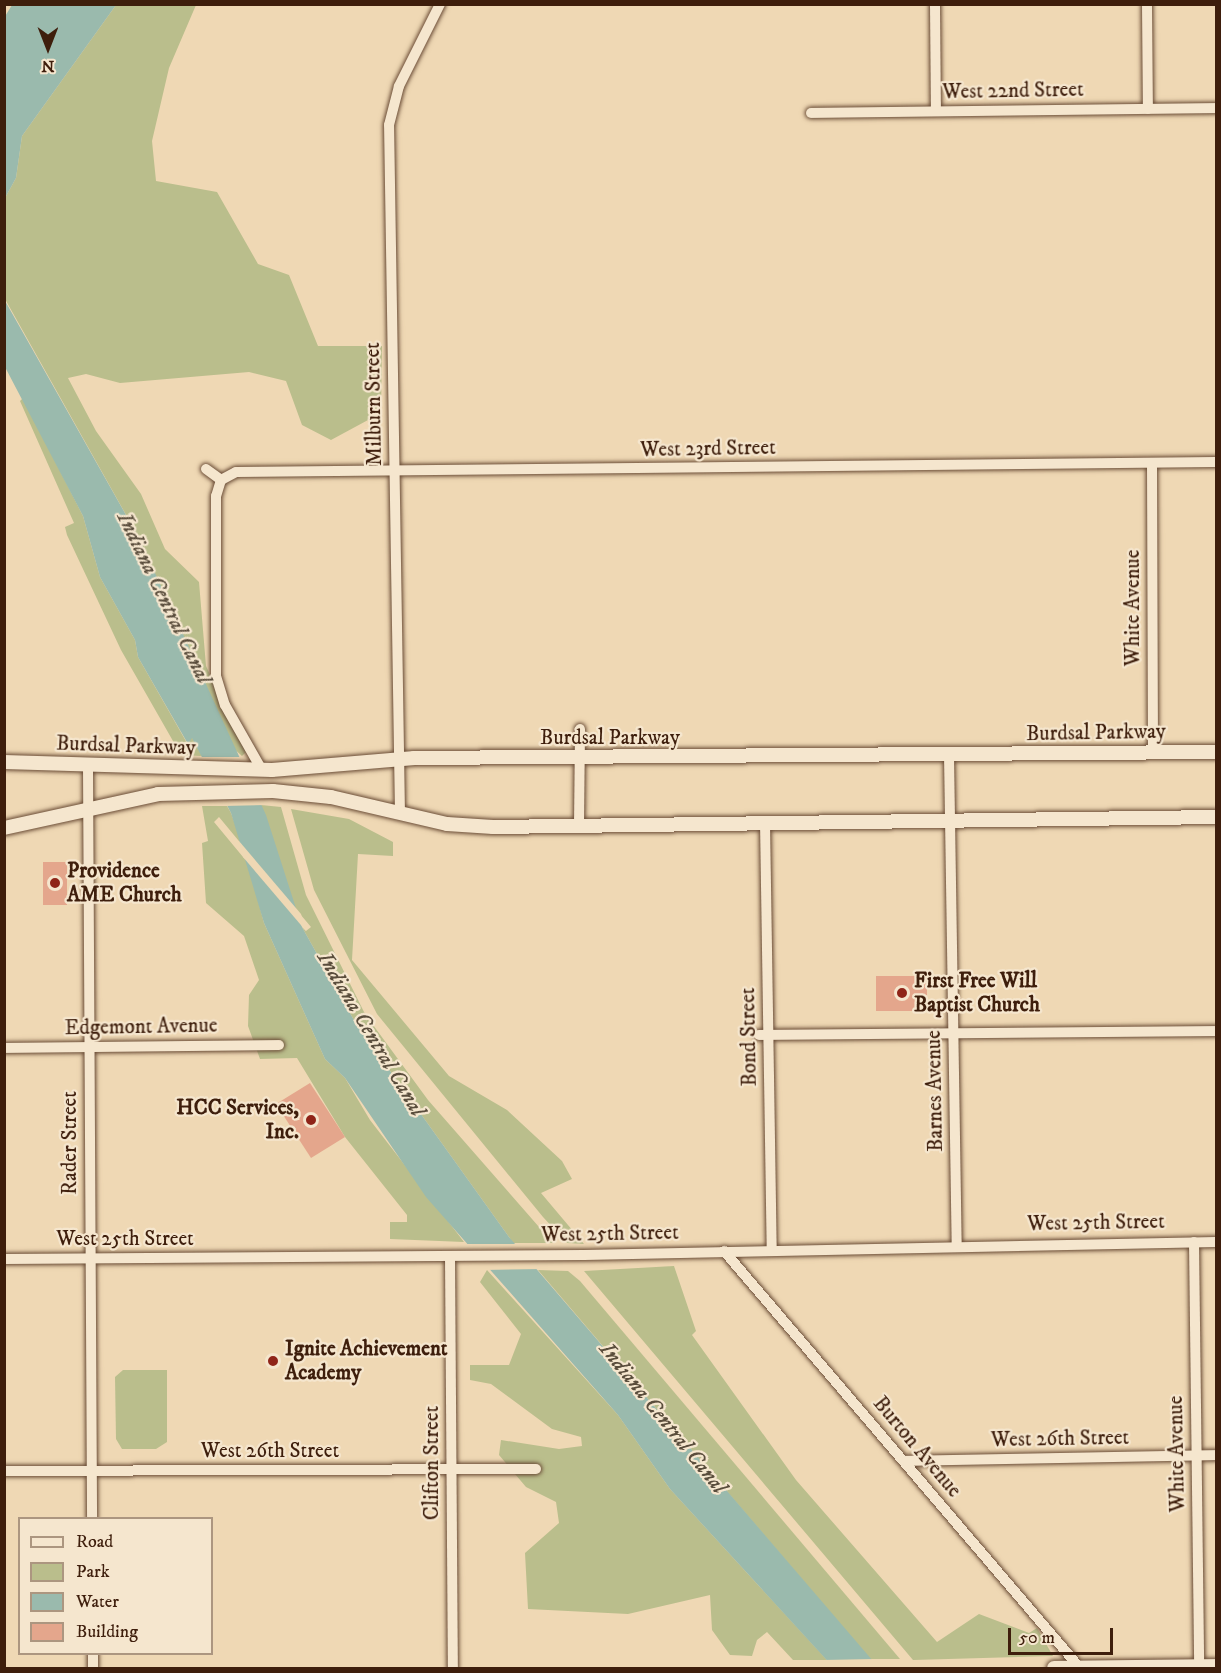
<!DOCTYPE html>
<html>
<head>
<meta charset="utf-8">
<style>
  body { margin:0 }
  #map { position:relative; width:1221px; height:1673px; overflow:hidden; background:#efd8b4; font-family:"IM FELL DW Pica",serif }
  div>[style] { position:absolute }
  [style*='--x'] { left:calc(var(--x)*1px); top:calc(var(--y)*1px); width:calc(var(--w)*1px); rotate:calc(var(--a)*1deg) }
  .green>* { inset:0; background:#babe8c }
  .water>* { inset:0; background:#9abaad }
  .pier>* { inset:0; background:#efd8b4 }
  .building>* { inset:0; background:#e4a68c }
  .roads { filter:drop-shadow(0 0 2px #6a4c36) drop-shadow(0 0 2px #6a4c36) }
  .minor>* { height:10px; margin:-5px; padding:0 5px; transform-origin:5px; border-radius:5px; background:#f5e6ce }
  .tertiary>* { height:14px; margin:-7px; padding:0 7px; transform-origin:7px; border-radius:7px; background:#f5e6ce }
  .dots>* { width:16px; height:16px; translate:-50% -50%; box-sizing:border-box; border:3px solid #f5e6ce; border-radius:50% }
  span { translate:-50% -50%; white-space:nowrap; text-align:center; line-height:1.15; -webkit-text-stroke:4.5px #f5e6ce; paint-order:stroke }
  .street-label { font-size:21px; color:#3e1e0c }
  .poi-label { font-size:21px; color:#3e1e0c; font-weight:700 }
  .left { translate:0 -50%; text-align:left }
  .right { translate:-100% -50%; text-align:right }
  .water-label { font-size:22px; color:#5a4d3c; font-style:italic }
  .frame { position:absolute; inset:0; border:6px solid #3e1e0c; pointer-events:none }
  .legend { position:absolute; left:18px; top:1517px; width:195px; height:138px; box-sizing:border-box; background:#f5e6ce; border:2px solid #ac9680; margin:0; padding:8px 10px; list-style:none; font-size:18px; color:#3e1e0c }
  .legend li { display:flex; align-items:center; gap:12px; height:30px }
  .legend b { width:30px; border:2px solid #ac9680 }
  .north { position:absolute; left:18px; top:18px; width:60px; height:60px; -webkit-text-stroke:4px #f5e6ce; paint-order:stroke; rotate:180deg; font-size:16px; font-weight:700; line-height:24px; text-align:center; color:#3e1e0c }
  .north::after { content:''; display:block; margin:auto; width:21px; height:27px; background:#3e1e0c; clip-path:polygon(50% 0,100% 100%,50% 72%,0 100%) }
  .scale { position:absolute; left:1008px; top:1628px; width:105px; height:27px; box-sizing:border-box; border:3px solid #3e1e0c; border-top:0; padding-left:8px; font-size:18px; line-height:21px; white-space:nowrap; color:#3e1e0c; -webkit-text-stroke:4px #f5e6ce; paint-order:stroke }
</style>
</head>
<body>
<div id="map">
  <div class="green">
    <i style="clip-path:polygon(116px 5px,196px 5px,169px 68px,152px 141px,156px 181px,217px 192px,258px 264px,289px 275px,318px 346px,382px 346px,381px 413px,331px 440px,302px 425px,286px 381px,249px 372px,120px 383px,86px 374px,68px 378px,96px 431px,141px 494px,165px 549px,199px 582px,206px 666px,246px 752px,242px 756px,231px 746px,139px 538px,5px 299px,5px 198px,16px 178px,22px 136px)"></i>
    <i style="clip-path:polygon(23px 398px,83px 516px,100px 577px,135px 640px,138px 657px,187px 743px,192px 737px,202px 756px,181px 755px,121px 650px,67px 535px,65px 527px,74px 523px,20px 401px)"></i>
    <i style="clip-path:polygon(261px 805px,281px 807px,306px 895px,365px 1014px,428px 1100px,553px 1243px,513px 1243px,509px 1237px,355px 1022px,302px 927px,306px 931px,311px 927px,295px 908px)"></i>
    <i style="clip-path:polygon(202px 806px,227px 806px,231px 813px,243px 846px,219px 817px,214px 822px,248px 863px,264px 923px,325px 1059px,345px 1078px,370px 1120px,464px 1242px,390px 1239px,390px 1222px,407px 1222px,407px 1215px,345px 1137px,297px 1058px,260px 1059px,248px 1026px,249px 995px,259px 980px,244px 936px,206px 903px,202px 843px,208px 841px)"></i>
    <i style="clip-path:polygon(291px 809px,349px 819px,393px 842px,393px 856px,358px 854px,352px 960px,449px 1076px,507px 1110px,562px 1161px,572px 1179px,541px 1193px,584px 1244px,567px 1243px,543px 1217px,377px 1014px,314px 890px)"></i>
    <i style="clip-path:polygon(674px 1266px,696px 1331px,692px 1335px,796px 1480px,937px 1642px,979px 1614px,1029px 1633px,1037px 1628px,1053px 1656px,913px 1660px,584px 1271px)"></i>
    <i style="clip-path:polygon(487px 1270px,618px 1415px,670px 1489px,827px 1660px,793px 1660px,767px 1632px,757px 1640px,752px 1656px,730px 1655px,712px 1630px,710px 1595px,628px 1614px,528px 1609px,525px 1553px,559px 1523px,556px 1502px,526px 1487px,499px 1455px,501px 1440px,559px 1449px,582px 1446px,581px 1437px,552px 1429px,491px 1384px,470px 1380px,470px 1365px,509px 1365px,521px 1334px,480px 1282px)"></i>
    <i style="clip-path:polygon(538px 1270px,568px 1271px,580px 1281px,900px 1659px,870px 1659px)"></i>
    <i style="clip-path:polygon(123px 1370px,167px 1370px,167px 1442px,156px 1449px,122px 1449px,116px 1439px,115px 1377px)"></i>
  </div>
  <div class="water">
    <i style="clip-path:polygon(12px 5px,116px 5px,22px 136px,16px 178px,5px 198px,4px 18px)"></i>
    <i style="clip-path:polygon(4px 299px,139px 538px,266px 815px,302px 927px,355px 1022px,509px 1237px,879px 1668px,834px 1668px,670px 1489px,618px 1415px,426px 1197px,345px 1078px,325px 1059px,264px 923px,231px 813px,192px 738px,188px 744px,138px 657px,135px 640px,100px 577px,83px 516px,5px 367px)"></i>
  </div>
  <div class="pier">
    <i style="clip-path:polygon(199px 757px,240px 757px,265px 805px,224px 806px)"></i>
    <i style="clip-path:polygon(239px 841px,301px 914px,306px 931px,243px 857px)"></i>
    <i style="clip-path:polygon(461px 1244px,519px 1244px,542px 1269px,483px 1270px)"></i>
    <i style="clip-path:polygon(874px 1659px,882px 1668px,830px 1668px,823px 1660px)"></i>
  </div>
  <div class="building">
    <i style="clip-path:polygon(43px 862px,67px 862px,67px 905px,43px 905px)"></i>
    <i style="clip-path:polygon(876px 976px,927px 976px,927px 1011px,876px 1011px)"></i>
    <i style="clip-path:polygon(310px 1083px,345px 1137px,311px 1158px,276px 1104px)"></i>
  </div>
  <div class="roads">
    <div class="minor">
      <i style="--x:935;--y:4;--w:107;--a:89.5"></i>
      <i style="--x:1147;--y:4;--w:105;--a:89.5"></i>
      <i style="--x:811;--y:113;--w:405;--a:-0.7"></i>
      <i style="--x:1152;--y:463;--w:290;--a:89.8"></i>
      <i style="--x:206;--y:469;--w:19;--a:36"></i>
      <i style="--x:221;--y:480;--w:17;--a:-28"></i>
      <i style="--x:236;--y:472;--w:980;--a:-0.58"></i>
      <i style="--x:221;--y:480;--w:17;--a:107"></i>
      <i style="--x:216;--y:496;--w:180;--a:90"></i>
      <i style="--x:216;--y:676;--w:30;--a:73"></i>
      <i style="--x:225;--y:705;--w:75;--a:60.4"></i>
      <i style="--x:949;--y:755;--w:491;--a:89.1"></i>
      <i style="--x:88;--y:767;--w:751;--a:89.69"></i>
      <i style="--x:400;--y:814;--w:689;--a:-90.91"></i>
      <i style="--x:389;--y:125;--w:40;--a:-75.6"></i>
      <i style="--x:399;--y:86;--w:92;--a:-63.4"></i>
      <i style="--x:765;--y:822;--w:429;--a:89.1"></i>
      <i style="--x:579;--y:826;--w:97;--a:-89.4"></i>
      <i style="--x:759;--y:1035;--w:457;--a:-0.5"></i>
      <i style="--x:4;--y:1048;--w:275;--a:-0.6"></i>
      <i style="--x:1194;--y:1242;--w:424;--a:89.3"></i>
      <i style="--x:724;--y:1251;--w:548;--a:49.51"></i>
      <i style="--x:450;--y:1257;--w:411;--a:89.6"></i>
      <i style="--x:4;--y:1259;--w:580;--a:-0.4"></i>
      <i style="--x:584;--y:1255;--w:632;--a:-1.18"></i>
      <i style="--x:904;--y:1461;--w:312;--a:-1.1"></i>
      <i style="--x:4;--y:1471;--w:532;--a:-0.22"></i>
      <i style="--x:93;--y:1654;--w:14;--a:90"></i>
    </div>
    <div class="tertiary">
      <i style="--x:4;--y:762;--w:268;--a:1.7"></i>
      <i style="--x:272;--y:770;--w:143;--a:-4.8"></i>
      <i style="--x:414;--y:758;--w:802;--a:-0.43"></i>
      <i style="--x:4;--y:828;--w:158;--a:-12.4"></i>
      <i style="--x:158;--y:794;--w:115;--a:-1.5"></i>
      <i style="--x:273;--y:791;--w:58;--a:5.9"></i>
      <i style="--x:331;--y:797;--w:119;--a:13.1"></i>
      <i style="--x:447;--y:824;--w:46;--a:3.7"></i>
      <i style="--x:493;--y:827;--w:723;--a:-0.79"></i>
      <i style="--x:1054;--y:1668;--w:162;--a:-0.7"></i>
    </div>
  </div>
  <div class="dots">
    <i style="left:55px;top:883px;background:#8f2418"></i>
    <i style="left:902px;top:993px;background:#8f2418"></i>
    <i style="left:311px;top:1120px;background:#8f2418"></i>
    <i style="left:273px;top:1361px;background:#8f2418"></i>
  </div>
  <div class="street-label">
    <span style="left:1013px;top:91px;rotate:-1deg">West 22nd Street</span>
    <span style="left:374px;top:404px;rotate:-91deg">Milburn Street</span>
    <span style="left:708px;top:449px;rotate:-1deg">West 23rd Street</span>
    <span style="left:1133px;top:608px;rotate:-90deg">White Avenue</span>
    <span style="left:1096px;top:733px;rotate:-1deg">Burdsal Parkway</span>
    <span style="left:610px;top:738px">Burdsal Parkway</span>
    <span style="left:126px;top:746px;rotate:2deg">Burdsal Parkway</span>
    <span style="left:141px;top:1027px;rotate:-1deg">Edgemont Avenue</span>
    <span style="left:749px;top:1037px;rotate:-91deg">Bond Street</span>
    <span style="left:935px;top:1091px;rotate:-91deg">Barnes Avenue</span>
    <span style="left:70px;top:1143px;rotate:-90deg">Rader Street</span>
    <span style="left:1096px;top:1223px;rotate:-1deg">West 25th Street</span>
    <span style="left:610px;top:1234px;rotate:-1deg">West 25th Street</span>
    <span style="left:125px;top:1239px">West 25th Street</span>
    <span style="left:1060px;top:1439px;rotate:-1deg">West 26th Street</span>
    <span style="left:917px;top:1447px;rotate:50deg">Burton Avenue</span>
    <span style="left:270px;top:1451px">West 26th Street</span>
    <span style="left:1177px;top:1454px;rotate:-91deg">White Avenue</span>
    <span style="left:432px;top:1463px;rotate:-90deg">Clifton Street</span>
  </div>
  <div class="poi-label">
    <span class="left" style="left:67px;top:883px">Providence<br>AME Church</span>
    <span class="left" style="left:914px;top:993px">First Free Will<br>Baptist Church</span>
    <span class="right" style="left:299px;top:1120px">HCC Services,<br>Inc.</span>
    <span class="left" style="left:285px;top:1361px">Ignite Achievement<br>Academy</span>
  </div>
  <div class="water-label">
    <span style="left:164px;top:598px;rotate:64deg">Indiana Central Canal</span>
    <span style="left:371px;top:1034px;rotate:59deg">Indiana Central Canal</span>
    <span style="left:663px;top:1418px;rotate:51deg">Indiana Central Canal</span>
  </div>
  <div class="frame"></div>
  <ul class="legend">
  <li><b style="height:8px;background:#f5e6ce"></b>Road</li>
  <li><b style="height:16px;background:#babe8c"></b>Park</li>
  <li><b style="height:16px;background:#9abaad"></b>Water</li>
  <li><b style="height:16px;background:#e4a68c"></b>Building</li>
  </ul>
  <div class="north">N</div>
  <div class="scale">50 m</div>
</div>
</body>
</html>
